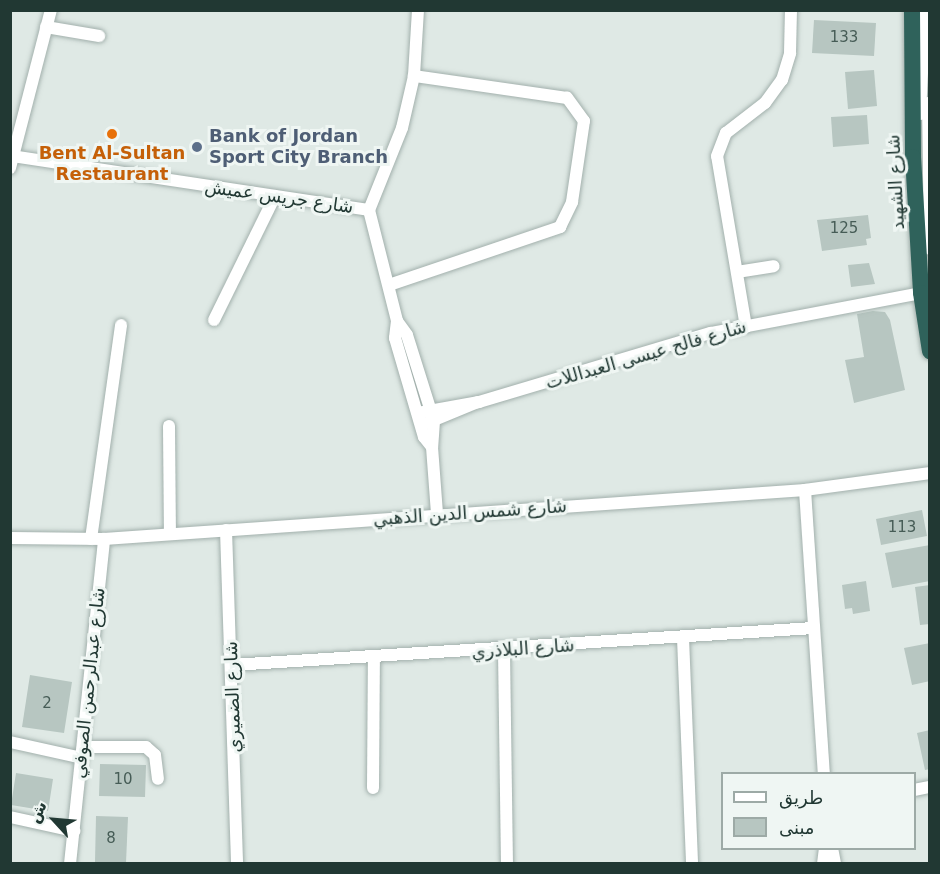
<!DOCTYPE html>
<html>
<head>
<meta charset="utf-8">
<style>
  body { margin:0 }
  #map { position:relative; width:940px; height:874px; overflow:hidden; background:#dfe9e5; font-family:"DejaVu Sans",Cairo,sans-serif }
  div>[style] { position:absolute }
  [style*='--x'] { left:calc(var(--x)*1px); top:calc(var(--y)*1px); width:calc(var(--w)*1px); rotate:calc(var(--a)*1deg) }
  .building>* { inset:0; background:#b7c6c1 }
  .roads { filter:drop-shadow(0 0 2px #a2b0ac) drop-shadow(0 0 2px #a2b0ac) }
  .minor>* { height:12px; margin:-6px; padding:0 6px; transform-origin:6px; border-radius:6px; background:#fff }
  .highway>* { height:16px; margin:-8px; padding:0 8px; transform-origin:8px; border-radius:8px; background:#2f625b }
  .dots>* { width:16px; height:16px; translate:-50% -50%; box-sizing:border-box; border:3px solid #eff6f3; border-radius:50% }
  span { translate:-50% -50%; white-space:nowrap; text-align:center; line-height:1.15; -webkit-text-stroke:6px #eff6f3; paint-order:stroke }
  .number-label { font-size:15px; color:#465c56 }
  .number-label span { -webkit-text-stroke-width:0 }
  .service-label { font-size:18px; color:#4e5e75; font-weight:700 }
  .left { translate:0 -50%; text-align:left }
  .food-label { font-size:18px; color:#c56008; font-weight:700 }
  .street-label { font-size:18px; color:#213833 }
  .frame { position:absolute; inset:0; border:12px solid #213833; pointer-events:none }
  .legend { position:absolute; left:721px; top:772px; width:195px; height:78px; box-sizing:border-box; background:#eff6f3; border:2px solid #9daaa6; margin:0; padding:8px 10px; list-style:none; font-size:18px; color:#213833 }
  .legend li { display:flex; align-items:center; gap:12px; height:30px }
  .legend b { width:30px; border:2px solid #9daaa6 }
  .north { position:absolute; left:24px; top:790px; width:60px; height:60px; -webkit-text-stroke:4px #eff6f3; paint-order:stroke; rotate:296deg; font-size:16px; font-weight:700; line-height:24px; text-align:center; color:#213833 }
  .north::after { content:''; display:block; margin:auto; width:21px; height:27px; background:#213833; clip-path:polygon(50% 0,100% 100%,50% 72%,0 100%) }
</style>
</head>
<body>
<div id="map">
  <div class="building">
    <i style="clip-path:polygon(814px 20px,876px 23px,874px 56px,812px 53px)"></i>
    <i style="clip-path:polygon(874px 70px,877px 106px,848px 109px,845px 72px)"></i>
    <i style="clip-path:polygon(867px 115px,869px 144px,833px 147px,831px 117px)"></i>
    <i style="clip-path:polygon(868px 215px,871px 238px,866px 239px,867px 245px,822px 251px,817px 220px)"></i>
    <i style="clip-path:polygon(869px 263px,875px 284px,851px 287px,848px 265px)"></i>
    <i style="clip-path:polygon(873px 311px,885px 312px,890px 320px,905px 390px,854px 403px,845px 360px,864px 357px,857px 314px)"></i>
    <i style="clip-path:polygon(922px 510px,927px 536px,881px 545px,876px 519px)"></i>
    <i style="clip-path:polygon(930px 545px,930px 581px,892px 588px,885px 553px)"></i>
    <i style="clip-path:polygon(866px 581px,870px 611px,853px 614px,852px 608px,845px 609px,842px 585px)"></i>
    <i style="clip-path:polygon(930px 585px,930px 624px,920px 625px,915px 587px)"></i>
    <i style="clip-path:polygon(930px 643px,930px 681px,912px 685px,904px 648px)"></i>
    <i style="clip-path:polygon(30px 675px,72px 682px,64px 733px,22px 727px)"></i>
    <i style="clip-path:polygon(930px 730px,930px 769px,925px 770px,917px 733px)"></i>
    <i style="clip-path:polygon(100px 764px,146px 765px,145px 797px,99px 796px)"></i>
    <i style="clip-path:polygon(16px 773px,53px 779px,48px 811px,11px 805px)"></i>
    <i style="clip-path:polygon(96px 816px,128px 817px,126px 863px,95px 862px)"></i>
  </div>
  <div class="roads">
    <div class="minor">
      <i style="--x:418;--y:10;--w:66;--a:93.5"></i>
      <i style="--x:414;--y:76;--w:53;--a:103"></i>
      <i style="--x:402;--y:128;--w:88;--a:111.9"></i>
      <i style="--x:369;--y:210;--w:114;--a:75.8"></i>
      <i style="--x:397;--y:321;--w:17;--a:97"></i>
      <i style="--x:395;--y:338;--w:103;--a:73.7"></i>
      <i style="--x:424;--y:437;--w:13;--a:51"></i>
      <i style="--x:46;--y:27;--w:54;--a:9.6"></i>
      <i style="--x:928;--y:103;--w:146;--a:89.2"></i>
      <i style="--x:920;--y:114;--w:104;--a:-87.2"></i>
      <i style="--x:12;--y:156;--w:361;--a:8.6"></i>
      <i style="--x:10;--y:168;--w:163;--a:-75.5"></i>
      <i style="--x:737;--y:272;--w:37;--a:-9"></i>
      <i style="--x:389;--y:285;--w:181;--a:-18.7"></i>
      <i style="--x:560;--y:227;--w:28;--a:-64"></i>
      <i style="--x:572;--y:202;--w:82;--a:-81.6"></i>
      <i style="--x:584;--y:121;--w:29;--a:-126"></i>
      <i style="--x:567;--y:98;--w:155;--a:-171.8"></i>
      <i style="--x:214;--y:320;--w:138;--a:-63.8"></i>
      <i style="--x:397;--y:321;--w:17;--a:54"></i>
      <i style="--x:407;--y:335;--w:90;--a:72.6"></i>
      <i style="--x:434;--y:421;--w:26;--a:94"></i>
      <i style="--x:432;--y:447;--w:67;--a:85.7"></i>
      <i style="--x:746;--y:327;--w:173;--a:-99.6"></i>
      <i style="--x:717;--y:156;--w:25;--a:-69"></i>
      <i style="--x:726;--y:133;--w:49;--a:-37.6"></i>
      <i style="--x:765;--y:103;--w:29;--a:-54"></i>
      <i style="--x:782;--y:80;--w:28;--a:-73"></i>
      <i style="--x:790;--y:53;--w:43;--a:-88.7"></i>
      <i style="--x:418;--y:413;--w:62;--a:-10.2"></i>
      <i style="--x:479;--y:402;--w:242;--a:-16.6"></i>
      <i style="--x:711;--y:333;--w:214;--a:-10.8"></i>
      <i style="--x:427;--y:423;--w:55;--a:-22.4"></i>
      <i style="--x:169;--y:426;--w:107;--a:89.5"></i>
      <i style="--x:805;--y:490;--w:285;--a:86.2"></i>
      <i style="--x:226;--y:530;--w:334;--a:88.1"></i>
      <i style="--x:10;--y:538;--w:94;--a:0.6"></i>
      <i style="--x:104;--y:539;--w:703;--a:-4"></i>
      <i style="--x:805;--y:490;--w:126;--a:-7.7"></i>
      <i style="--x:91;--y:539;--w:216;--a:-82"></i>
      <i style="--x:683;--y:638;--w:226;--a:87.7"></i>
      <i style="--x:504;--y:651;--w:213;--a:89.2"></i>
      <i style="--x:232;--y:665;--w:582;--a:-3.64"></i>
      <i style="--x:10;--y:742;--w:74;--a:12.5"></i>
      <i style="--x:83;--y:747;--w:63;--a:0"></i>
      <i style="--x:146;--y:747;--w:12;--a:42"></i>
      <i style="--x:155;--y:755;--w:24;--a:83"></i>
      <i style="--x:373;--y:788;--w:131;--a:-89.6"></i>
      <i style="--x:914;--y:790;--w:16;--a:-11"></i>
      <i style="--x:10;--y:817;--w:66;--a:12.3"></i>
      <i style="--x:832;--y:848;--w:16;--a:79"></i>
      <i style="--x:70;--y:864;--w:327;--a:-84"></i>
      <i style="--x:823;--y:864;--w:16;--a:-83"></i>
    </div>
    <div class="highway">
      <i style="--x:912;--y:10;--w:147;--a:89.6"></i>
      <i style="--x:913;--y:157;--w:136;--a:86.6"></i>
      <i style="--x:921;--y:293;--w:59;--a:81.2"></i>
    </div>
  </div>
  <div class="dots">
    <i style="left:112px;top:134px;background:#e8710a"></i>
    <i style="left:197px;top:147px;background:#5c6f8a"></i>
  </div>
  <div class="number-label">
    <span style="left:844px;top:38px">133</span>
    <span style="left:844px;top:229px">125</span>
    <span style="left:902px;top:528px">113</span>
    <span style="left:47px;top:704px">2</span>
    <span style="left:123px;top:780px">10</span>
    <span style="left:111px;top:839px">8</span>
  </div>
  <div class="service-label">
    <span class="left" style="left:209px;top:147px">Bank of Jordan<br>Sport City Branch</span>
  </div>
  <div class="food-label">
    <span style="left:112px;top:164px">Bent Al-Sultan<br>Restaurant</span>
  </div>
  <div class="street-label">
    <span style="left:896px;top:182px;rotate:-93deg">شارع الشهيد</span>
    <span style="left:279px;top:197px;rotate:8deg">شارع جريس عميش</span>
    <span style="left:646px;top:355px;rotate:-16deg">شارع فالح عيسى العبداللات</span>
    <span style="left:470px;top:513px;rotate:-4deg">شارع شمس الدين الذهبي</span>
    <span style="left:523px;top:649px;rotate:-4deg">شارع البلاذري</span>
    <span style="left:89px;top:683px;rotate:-84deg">شارع عبدالرحمن الصوفي</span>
    <span style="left:233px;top:697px;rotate:-92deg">شارع الضميري</span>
  </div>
  <div class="frame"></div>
  <ul class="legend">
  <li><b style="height:8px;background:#fff"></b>طريق</li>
  <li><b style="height:16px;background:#b7c6c1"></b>مبنى</li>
  </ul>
  <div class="north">ش</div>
</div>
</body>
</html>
